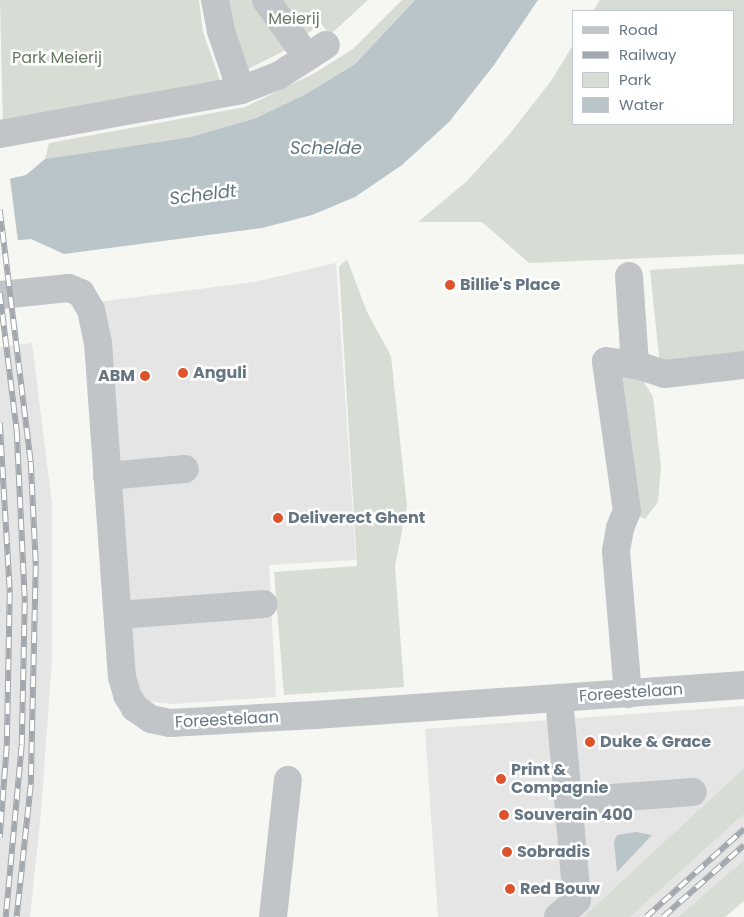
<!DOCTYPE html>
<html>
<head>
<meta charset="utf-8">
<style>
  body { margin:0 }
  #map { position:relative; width:744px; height:917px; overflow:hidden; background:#f6f6f3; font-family:Poppins,sans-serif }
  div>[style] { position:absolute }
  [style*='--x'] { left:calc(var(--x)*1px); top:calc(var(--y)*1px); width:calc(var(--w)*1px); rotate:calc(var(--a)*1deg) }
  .built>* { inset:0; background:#e4e5e4 }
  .green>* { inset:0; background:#d7ddd4 }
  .water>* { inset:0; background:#b9c5c9 }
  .pier>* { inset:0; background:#f6f6f3 }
  .minor>* { height:28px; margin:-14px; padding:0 14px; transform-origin:14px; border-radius:14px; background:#c1c5c8 }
  .rail>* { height:5.5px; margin-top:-2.75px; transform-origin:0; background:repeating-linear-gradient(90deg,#fff 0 11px,#a2a8ad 0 22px); box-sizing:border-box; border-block:1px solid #a2a8ad }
  .dots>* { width:14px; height:14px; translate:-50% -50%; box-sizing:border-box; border:2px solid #fff; border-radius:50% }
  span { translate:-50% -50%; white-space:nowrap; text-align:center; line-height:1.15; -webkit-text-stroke:5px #fff; paint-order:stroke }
  .park-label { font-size:16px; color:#697a65 }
  .poi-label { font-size:16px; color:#667683; font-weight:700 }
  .left { translate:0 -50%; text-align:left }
  .right { translate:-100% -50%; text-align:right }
  .street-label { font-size:16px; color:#667683 }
  .water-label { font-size:18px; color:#62777f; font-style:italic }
  .legend { position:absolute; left:572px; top:10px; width:162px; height:115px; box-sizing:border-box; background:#fff; border:1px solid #c2c8cd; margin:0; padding:6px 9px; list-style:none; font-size:15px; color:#667683 }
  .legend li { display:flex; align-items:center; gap:10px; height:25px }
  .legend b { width:25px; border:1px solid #c2c8cd }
</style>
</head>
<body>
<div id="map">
  <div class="built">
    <i style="clip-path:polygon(336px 263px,356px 560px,269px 565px,276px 697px,172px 704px,147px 701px,134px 682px,98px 302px,254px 282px)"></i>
    <i style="clip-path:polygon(32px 343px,52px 504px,52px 658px,41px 812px,30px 917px,0 917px,0 347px)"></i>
    <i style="clip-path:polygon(744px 706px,744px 768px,583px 917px,438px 917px,425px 729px)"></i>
    <i style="clip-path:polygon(744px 814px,744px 860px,678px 917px,630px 917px)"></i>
  </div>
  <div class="green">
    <i style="clip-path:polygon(0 0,199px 0,203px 32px,222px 86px,3px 126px)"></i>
    <i style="clip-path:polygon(225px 0,368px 0,330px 35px,321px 23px,290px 48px,244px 71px)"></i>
    <i style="clip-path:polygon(402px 0,415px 0,355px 64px,306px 94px,256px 118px,191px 137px,45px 159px,49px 143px,245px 107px,315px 73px,353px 49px)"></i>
    <i style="clip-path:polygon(600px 0,744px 0,744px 254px,529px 263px,482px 222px,418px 222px,466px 182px,508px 136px,551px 81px,573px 45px,573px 124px,733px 124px,733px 11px,593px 11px)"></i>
    <i style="clip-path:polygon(347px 259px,367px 312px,391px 356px,407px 506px,395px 566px,404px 687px,284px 695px,274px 572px,357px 566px,339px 267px)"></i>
    <i style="clip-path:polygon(744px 264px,744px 363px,660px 366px,650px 270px)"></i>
    <i style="clip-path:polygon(613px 372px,640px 376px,653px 397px,661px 467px,658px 502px,645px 519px,633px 514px)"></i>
    <i style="clip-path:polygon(744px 768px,744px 814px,630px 917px,583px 917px)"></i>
    <i style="clip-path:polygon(744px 860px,744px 901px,725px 917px,678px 917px)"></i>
  </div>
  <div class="water">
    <i style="clip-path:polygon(415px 0,538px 0,494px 65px,449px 122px,402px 165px,355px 197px,312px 215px,262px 228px,64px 254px,31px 239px,0 242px,0 181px,26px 175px,45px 159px,191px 137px,256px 118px,306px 94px,355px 64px)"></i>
    <i style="clip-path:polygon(636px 832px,652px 835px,617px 872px,614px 842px,617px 835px)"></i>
  </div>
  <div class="pier">
    <i style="clip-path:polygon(0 178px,10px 178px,18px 242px,0 244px)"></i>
  </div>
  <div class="minor">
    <i style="--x:215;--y:0;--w:32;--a:79"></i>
    <i style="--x:221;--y:31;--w:62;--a:71.3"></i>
    <i style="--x:266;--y:0;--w:70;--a:54.3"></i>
    <i style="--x:0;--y:134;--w:245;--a:-10.3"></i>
    <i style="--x:241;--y:90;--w:40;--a:-21"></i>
    <i style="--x:278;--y:76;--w:57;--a:-32.9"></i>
    <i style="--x:629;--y:276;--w:89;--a:86.1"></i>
    <i style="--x:0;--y:295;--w:69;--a:-5.8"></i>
    <i style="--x:69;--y:288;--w:13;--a:23"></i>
    <i style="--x:81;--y:293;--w:20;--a:60"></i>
    <i style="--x:91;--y:310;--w:34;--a:78"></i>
    <i style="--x:98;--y:343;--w:335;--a:85.9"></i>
    <i style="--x:122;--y:677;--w:19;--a:74"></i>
    <i style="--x:127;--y:695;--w:15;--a:58"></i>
    <i style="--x:135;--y:708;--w:19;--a:35"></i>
    <i style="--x:151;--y:719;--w:19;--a:12"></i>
    <i style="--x:170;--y:723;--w:145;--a:-3.2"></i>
    <i style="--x:315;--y:715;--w:430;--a:-4"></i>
    <i style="--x:107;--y:476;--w:78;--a:-5.1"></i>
    <i style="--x:118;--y:615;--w:146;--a:-4.3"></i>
    <i style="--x:628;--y:694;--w:144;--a:-94.8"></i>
    <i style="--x:616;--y:551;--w:23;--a:-80"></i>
    <i style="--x:620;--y:528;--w:18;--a:-68"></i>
    <i style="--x:627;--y:511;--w:151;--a:-98"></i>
    <i style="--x:606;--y:361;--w:34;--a:8"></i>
    <i style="--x:640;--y:366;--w:25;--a:18"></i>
    <i style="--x:664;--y:374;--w:81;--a:-6.4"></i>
    <i style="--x:570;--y:801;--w:123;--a:-4.2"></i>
    <i style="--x:273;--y:917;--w:138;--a:-83.8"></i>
    <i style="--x:558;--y:917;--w:25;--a:-42"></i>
    <i style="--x:577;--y:900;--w:203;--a:-95.1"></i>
  </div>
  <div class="rail">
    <i style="--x:0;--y:210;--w:254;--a:83"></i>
    <i style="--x:31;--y:462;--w:104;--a:87.2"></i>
    <i style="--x:36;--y:566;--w:219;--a:91.3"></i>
    <i style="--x:31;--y:785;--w:133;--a:96.1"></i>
    <i style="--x:0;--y:293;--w:139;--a:83"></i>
    <i style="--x:17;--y:431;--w:172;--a:87.3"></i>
    <i style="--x:25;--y:603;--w:142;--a:91.2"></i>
    <i style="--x:22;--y:745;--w:173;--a:95.3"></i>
    <i style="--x:0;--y:423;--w:170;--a:86.6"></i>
    <i style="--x:10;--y:593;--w:153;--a:91.1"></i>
    <i style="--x:7;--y:746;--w:92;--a:94.4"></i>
    <i style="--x:646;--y:917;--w:132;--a:-41.9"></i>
    <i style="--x:663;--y:917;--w:108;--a:-41.6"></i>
  </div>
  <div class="dots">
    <i style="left:450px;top:285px;background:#dd532c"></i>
    <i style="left:183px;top:373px;background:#dd532c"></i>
    <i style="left:145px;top:376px;background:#dd532c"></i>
    <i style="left:278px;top:518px;background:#dd532c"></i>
    <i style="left:590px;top:742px;background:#dd532c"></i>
    <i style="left:501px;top:779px;background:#dd532c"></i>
    <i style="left:504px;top:815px;background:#dd532c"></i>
    <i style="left:507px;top:852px;background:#dd532c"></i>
    <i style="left:510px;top:889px;background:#dd532c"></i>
  </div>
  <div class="park-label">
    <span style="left:294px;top:19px">Meierij</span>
    <span style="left:57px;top:58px">Park Meierij</span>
  </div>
  <div class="poi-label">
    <span class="left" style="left:460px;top:285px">Billie's Place</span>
    <span class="left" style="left:193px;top:373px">Anguli</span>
    <span class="right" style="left:135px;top:376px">ABM</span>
    <span class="left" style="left:288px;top:518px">Deliverect Ghent</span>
    <span class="left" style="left:600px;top:742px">Duke &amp; Grace</span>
    <span class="left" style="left:511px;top:779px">Print &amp;<br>Compagnie</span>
    <span class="left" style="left:514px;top:815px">Souverain 400</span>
    <span class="left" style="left:517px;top:852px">Sobradis</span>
    <span class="left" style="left:520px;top:889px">Red Bouw</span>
  </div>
  <div class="street-label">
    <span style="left:631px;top:693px;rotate:-4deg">Foreestelaan</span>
    <span style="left:227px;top:720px;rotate:-3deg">Foreestelaan</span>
  </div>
  <div class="water-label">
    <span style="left:326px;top:148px">Schelde</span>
    <span style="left:203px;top:195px;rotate:-7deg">Scheldt</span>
  </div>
  <ul class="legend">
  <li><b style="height:6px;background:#c1c5c8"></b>Road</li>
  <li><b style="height:6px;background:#a2a8ad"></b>Railway</li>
  <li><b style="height:14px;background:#d7ddd4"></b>Park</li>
  <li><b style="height:14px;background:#b9c5c9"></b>Water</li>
  </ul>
</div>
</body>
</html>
